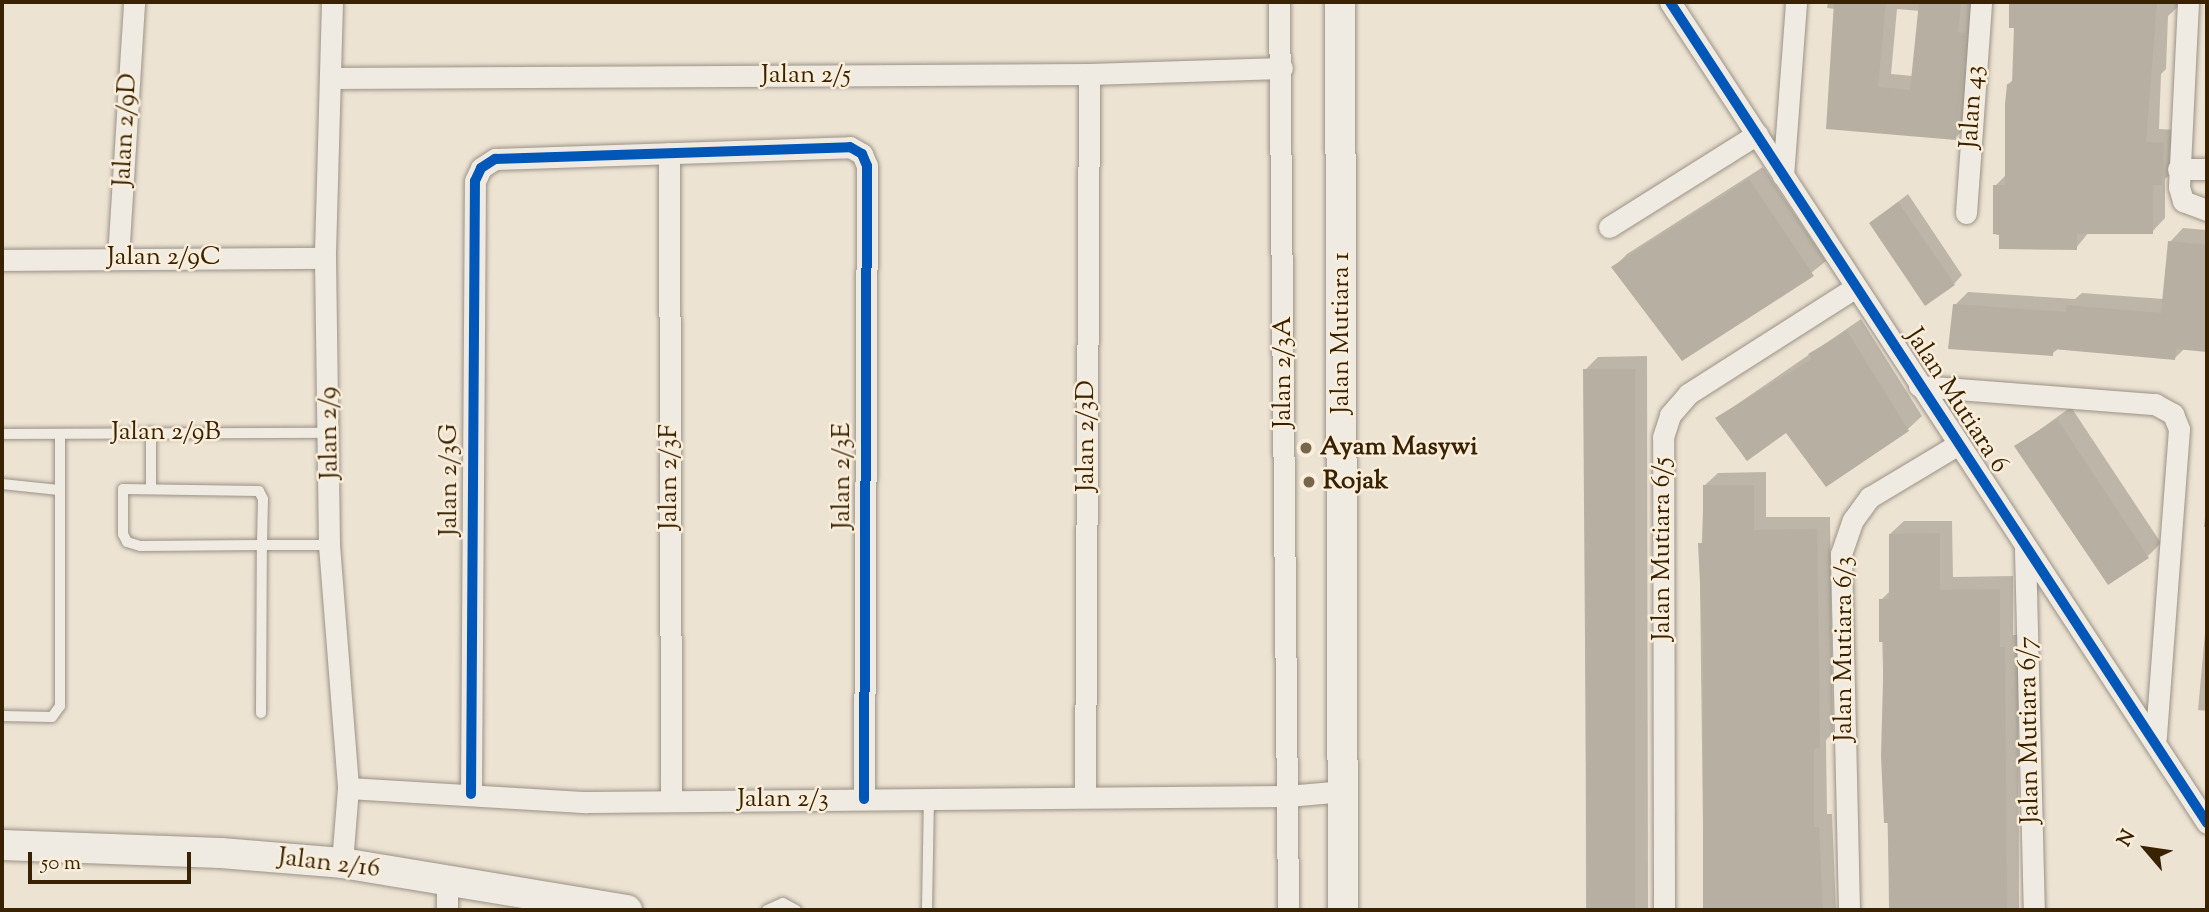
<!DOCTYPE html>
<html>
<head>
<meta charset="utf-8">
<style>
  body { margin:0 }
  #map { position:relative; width:2209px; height:912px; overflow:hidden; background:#ede3d3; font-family:"Sorts Mill Goudy",serif }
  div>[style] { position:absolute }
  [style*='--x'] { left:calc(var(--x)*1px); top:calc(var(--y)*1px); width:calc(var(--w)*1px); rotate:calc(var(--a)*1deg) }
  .shadow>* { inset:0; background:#0003 }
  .building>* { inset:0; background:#b7afa2 }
  .roads { filter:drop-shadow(0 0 2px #9a9285) drop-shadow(0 0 2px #9a9285) }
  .lane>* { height:10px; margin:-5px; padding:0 5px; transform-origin:5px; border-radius:5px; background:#f0ebe2 }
  .street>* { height:21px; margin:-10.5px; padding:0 10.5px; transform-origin:10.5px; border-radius:10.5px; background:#f0ebe2 }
  .secondary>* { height:30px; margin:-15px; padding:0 15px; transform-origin:15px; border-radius:15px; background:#f0ebe2 }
  .cycleway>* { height:10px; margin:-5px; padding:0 5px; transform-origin:5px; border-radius:5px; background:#0057b8 }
  .dots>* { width:19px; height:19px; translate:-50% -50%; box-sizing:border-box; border:4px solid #faeedb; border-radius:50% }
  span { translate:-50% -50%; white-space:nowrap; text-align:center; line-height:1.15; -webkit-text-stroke:5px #faeedb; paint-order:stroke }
  .street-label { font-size:26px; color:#382202 }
  .poi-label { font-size:26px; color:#382202; font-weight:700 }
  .left { translate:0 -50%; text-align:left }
  .frame { position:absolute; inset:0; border:4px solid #382202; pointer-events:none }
  .north { position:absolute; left:2111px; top:814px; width:70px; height:70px; -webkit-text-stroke:5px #faeedb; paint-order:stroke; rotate:299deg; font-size:19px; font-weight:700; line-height:28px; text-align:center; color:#382202 }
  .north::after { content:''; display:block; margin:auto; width:24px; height:32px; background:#382202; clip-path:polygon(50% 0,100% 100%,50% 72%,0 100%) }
  .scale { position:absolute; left:28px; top:852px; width:163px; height:32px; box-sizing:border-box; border:4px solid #382202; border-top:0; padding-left:9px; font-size:21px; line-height:24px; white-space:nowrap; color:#382202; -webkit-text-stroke:5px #faeedb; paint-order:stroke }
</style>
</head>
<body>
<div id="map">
  <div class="shadow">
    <i style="clip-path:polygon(evenodd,1828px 2px,1973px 2px,1969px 124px,1955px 138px,1828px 127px,1836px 9px,1827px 8px,1828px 2px,1897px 9px,1920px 11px,1913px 76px,1891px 74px,1897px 9px)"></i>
    <i style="clip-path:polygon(2011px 2px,2183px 2px,2168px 16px,2166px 69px,2161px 74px,2159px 129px,2177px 130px,2175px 170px,2165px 179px,2165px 218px,2152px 232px,2089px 232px,2076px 248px,1995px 186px,2007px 174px,2008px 84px,2014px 79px,2015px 27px,2010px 27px)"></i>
    <i style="clip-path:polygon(2207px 75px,2207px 136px,2205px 136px)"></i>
    <i style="clip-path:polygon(1763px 167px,1826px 261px,1780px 298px,1613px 268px,1627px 254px)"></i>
    <i style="clip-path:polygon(1908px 194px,1962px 275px,1954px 284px,1871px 223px)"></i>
    <i style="clip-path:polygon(2183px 228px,2207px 230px,2207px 350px,2185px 348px,2175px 358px,2059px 348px,2052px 354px,1955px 305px,1968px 292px,2075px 299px,2082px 293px,2164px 299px,2170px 242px)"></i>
    <i style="clip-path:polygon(1861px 319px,1922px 416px,1908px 429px,1826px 485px,1786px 431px,1717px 418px)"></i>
    <i style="clip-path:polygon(1647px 356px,1648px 910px,1586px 910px,1585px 370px,1598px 357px)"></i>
    <i style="clip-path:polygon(2071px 407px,2161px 543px,2148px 556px,2017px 446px)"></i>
    <i style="clip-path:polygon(1766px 472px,1766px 517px,1830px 517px,1833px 733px,1826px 740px,1827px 814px,1832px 814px,1836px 910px,1704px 910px,1700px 586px,1704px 486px,1718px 473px)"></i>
    <i style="clip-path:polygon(2207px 497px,2207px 527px,2204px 527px)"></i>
    <i style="clip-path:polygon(1904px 521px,1952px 521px,1953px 577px,2013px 576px,2013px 635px,2018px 635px,2019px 910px,1890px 910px,1881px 600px,1890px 591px,1890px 534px)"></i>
    <i style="clip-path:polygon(2207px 611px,2207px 711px,2198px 710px)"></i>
  </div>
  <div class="building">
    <i style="clip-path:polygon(1834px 2px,1886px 2px,1878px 87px,1910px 90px,1919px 2px,1961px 2px,1958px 32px,1966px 33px,1956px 140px,1826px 129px)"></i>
    <i style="clip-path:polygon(2009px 2px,2157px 2px,2146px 142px,2164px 143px,2162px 185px,2153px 185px,2153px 234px,2077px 234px,2077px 250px,1999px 249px,1999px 235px,1993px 234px,1993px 185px,2005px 185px,2005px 104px,2007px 84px,2012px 84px,2014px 28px,2009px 28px)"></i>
    <i style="clip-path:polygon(1749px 179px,1814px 276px,1682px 361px,1611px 267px)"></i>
    <i style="clip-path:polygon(1898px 202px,1955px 285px,1925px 306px,1869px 223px)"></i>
    <i style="clip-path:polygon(2168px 241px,2207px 245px,2207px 352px,2176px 349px,2175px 360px,2053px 349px,2053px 356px,1948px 349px,1953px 304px,2066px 312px,2067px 305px,2161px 313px)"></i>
    <i style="clip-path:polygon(1847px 331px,1909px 431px,1826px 487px,1786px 433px,1747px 461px,1715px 418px,1812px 359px,1808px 354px)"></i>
    <i style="clip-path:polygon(1583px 369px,1635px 369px,1635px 910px,1587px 910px)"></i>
    <i style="clip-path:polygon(2057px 419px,2149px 558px,2108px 585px,2014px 446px)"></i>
    <i style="clip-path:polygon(1703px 485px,1754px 485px,1754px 530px,1817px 529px,1820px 748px,1814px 749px,1814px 827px,1819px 827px,1823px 910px,1703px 910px,1703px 645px,1698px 543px,1703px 543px)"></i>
    <i style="clip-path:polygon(1940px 533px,1940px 590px,2000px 589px,2000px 647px,2005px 647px,2007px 910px,1889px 910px,1888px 823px,1884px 823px,1881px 756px,1884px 642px,1879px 642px,1879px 599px,1889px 599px,1889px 534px)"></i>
  </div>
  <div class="roads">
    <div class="lane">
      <i style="--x:2;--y:434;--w:329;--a:-0.2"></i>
      <i style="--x:2;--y:484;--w:57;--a:6"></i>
      <i style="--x:151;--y:489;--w:57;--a:-90"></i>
      <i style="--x:261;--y:713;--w:168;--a:-89.7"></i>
      <i style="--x:262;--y:545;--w:46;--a:-88.8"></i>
      <i style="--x:263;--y:499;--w:9;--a:-117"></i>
      <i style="--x:259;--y:491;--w:136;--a:-179.2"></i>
      <i style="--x:123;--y:489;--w:45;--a:90"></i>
      <i style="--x:123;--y:534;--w:9;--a:63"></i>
      <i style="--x:127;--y:542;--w:14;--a:17"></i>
      <i style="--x:140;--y:546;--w:122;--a:-0.5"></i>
      <i style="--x:262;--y:545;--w:67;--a:0"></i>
      <i style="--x:2;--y:716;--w:50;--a:1.1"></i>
      <i style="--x:52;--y:717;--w:14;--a:-54"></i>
      <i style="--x:60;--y:706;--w:272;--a:-90"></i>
      <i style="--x:767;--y:910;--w:17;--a:-24"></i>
      <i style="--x:783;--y:903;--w:15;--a:28"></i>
      <i style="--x:927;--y:910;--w:111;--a:-89"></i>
    </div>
    <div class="street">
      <i style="--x:332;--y:2;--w:256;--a:91.6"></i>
      <i style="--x:325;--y:258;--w:287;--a:89.2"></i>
      <i style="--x:329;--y:545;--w:244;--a:85.5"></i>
      <i style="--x:348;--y:788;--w:75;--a:94.6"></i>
      <i style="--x:1279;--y:2;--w:908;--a:89.43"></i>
      <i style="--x:1670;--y:2;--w:981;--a:56.81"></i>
      <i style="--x:2188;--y:2;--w:185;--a:92.8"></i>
      <i style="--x:2179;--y:187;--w:15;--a:74"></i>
      <i style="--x:2183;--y:201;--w:26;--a:21"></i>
      <i style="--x:330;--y:78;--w:759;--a:-0.3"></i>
      <i style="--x:1089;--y:74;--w:193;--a:-1.8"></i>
      <i style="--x:669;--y:153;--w:648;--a:89.82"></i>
      <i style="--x:2178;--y:169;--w:29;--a:0"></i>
      <i style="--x:1783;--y:176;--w:174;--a:-85.7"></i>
      <i style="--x:1966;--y:213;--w:212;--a:-85.9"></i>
      <i style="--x:1609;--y:227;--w:175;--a:-32.1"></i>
      <i style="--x:118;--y:258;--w:256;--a:-86.4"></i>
      <i style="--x:2;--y:260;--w:323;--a:-0.4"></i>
      <i style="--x:1919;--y:386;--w:237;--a:4.4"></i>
      <i style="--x:2155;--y:404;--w:21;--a:29"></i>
      <i style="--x:2173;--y:414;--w:16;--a:68"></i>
      <i style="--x:2179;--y:429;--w:310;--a:94.3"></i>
      <i style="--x:2025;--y:549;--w:361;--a:88.6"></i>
      <i style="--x:348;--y:788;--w:239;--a:3.4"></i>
      <i style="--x:587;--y:802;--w:700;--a:-0.49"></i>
      <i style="--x:1287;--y:796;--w:58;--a:-4.9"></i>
      <i style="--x:471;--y:794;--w:613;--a:-89.63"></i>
      <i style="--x:475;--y:181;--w:14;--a:-65"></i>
      <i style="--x:481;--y:168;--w:17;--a:-33"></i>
      <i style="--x:495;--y:159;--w:355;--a:-1.9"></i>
      <i style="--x:850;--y:147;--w:14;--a:30"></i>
      <i style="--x:862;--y:154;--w:13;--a:67"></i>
      <i style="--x:867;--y:166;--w:633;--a:90.27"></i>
      <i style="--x:1085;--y:797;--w:723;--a:-89.68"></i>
      <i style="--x:447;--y:910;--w:29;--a:-90"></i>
      <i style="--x:1664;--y:910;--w:473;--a:-90.1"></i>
      <i style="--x:1663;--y:437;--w:23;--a:-72"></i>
      <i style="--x:1670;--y:415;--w:28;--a:-49"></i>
      <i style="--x:1688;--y:394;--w:199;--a:-32.5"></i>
      <i style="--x:1849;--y:910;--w:356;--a:-91.3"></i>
      <i style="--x:1841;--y:554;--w:36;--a:-71"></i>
      <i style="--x:1853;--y:520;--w:29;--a:-54"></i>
      <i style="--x:1870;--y:497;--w:101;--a:-30.9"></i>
    </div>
    <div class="secondary">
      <i style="--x:1340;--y:2;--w:908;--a:89.81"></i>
      <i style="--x:2;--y:845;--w:219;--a:2.1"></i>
      <i style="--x:221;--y:853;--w:121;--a:4.7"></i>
      <i style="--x:342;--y:863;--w:289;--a:9.4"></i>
    </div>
  </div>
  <div class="cycleway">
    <i style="--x:1670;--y:2;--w:981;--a:56.81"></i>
    <i style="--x:471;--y:794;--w:613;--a:-89.63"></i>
    <i style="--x:475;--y:181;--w:14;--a:-65"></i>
    <i style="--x:481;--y:168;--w:17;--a:-33"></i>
    <i style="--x:495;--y:159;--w:355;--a:-1.9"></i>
    <i style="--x:850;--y:147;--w:14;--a:30"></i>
    <i style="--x:862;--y:154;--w:13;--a:67"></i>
    <i style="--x:867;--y:166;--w:633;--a:90.27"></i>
  </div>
  <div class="dots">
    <i style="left:1306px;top:448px;background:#77664b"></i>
    <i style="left:1309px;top:482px;background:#77664b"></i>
  </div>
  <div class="street-label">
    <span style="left:806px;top:76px">Jalan 2/5</span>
    <span style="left:1973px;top:107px;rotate:-86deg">Jalan 43</span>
    <span style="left:126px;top:130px;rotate:-87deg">Jalan 2/9D</span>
    <span style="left:164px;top:258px">Jalan 2/9C</span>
    <span style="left:1342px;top:333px;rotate:-90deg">Jalan Mutiara 1</span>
    <span style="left:1284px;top:372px;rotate:-90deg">Jalan 2/3A</span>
    <span style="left:1956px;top:401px;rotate:57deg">Jalan Mutiara 6</span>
    <span style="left:166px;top:433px">Jalan 2/9B</span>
    <span style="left:330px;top:433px;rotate:-91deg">Jalan 2/9</span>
    <span style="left:1087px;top:436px;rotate:-90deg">Jalan 2/3D</span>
    <span style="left:843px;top:476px;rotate:-90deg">Jalan 2/3E</span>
    <span style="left:670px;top:477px;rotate:-90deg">Jalan 2/3F</span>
    <span style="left:450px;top:480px;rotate:-90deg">Jalan 2/3G</span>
    <span style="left:1663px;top:549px;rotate:-90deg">Jalan Mutiara 6/5</span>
    <span style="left:1845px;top:649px;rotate:-90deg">Jalan Mutiara 6/3</span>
    <span style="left:2030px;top:730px;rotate:-91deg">Jalan Mutiara 6/7</span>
    <span style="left:783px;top:800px">Jalan 2/3</span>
    <span style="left:329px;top:864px;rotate:7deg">Jalan 2/16</span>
  </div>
  <div class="poi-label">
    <span class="left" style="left:1320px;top:448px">Ayam Masywi</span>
    <span class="left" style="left:1323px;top:482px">Rojak</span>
  </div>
  <div class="frame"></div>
  <div class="north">N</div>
  <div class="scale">50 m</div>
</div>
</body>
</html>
